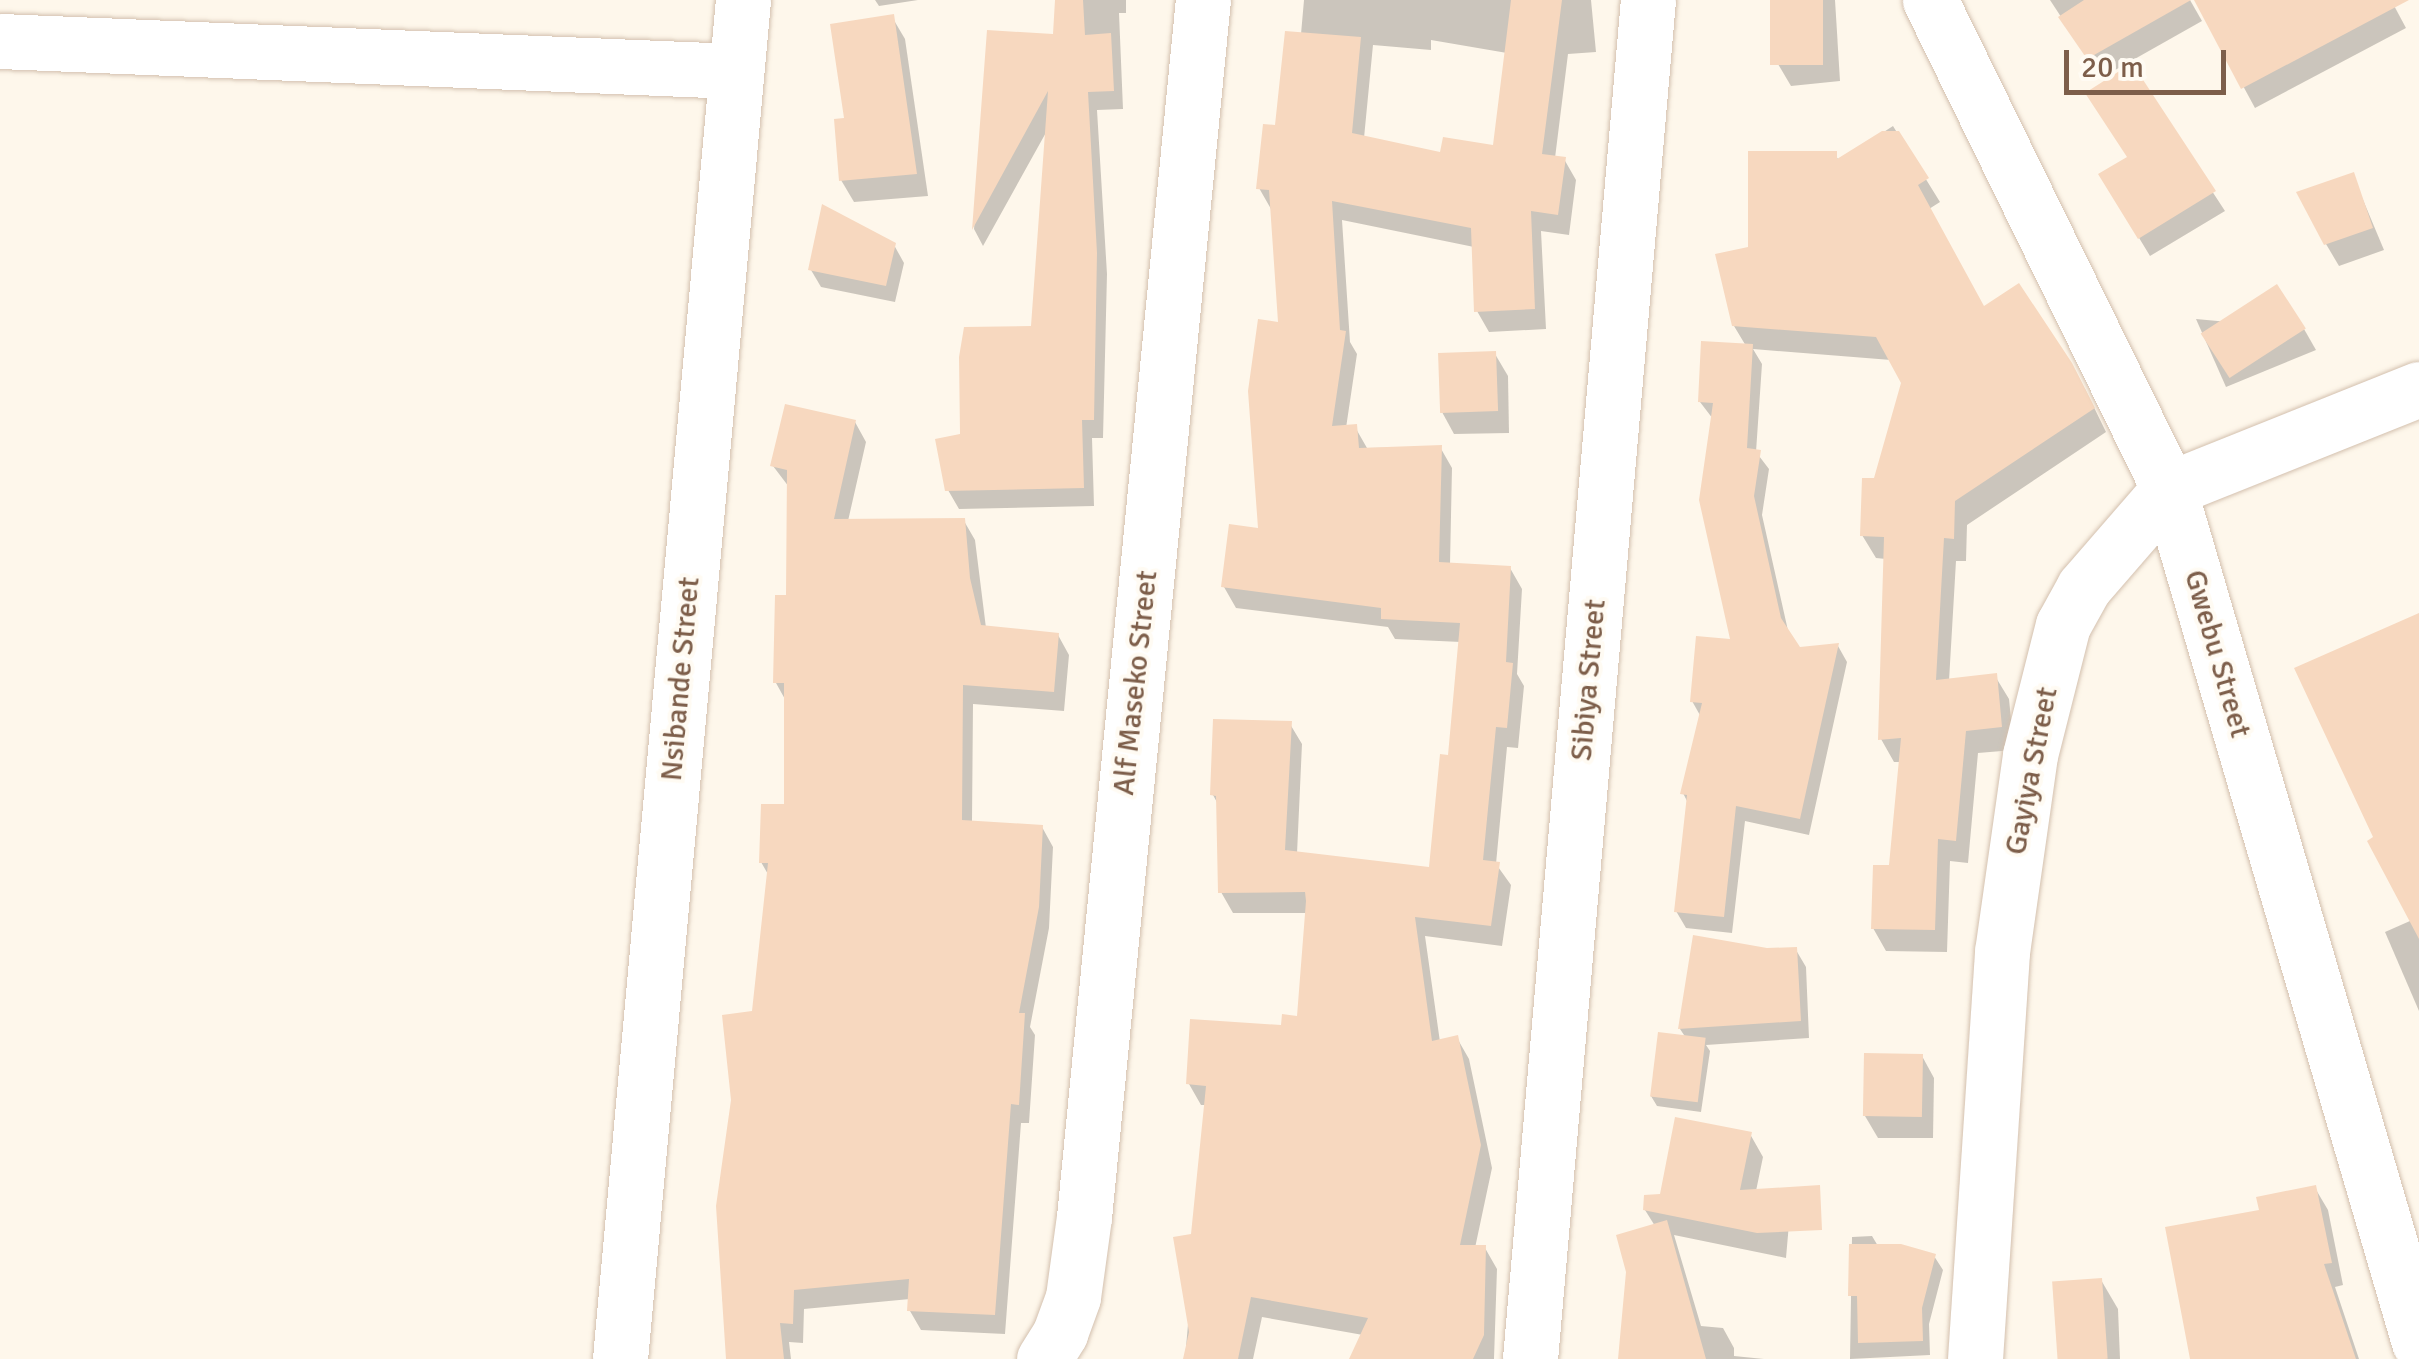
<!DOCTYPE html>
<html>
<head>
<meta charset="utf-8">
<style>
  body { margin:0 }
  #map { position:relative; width:2419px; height:1359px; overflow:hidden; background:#fef7eb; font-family:Signika,sans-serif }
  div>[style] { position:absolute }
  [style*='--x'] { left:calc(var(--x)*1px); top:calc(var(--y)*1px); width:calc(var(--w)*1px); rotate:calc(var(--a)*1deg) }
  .shadow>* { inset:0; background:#0003 }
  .building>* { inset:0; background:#f7d8bf; transform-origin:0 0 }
  .roads { filter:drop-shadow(0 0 2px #d3c0ae) drop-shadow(0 0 2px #d3c0ae) }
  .minor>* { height:55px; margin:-27.5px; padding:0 27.5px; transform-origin:27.5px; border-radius:27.5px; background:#fff }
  span { translate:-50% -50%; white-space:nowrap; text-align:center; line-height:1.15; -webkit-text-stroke:8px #fffbf3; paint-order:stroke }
  .street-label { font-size:30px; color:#7d5e4a }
  .scale { position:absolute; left:2064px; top:50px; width:162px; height:45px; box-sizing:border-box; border:5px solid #7d5e4a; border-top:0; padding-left:12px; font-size:30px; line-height:35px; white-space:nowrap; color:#7d5e4a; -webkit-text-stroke:8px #fffbf3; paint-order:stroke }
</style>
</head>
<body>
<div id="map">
  <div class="shadow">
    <div style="clip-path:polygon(875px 0,918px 0,879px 6px)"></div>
    <div style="clip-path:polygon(1064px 0,1126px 0,1126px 13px,1119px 13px,1123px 109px,1097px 110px,1107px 274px,1103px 438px,1092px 438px,1094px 506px,959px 509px,948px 490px,962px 436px,1033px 329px,1048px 129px,983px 246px,974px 229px,990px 32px,1055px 37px)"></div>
    <div style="clip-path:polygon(evenodd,1304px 0,1591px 0,1596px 52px,1568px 54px,1555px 158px,1564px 159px,1576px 180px,1569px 235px,1541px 231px,1546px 329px,1489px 332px,1477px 311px,1474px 247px,1342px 220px,1350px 342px,1357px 354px,1346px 428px,1355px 427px,1367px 448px,1440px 447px,1452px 468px,1450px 565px,1510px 568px,1522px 589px,1517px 674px,1524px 686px,1518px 748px,1507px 747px,1496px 864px,1511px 885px,1502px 946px,1425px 936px,1440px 1042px,1457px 1038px,1469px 1059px,1492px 1168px,1475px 1248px,1485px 1248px,1497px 1269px,1494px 1359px,1352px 1359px,1363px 1335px,1262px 1317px,1253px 1359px,1185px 1359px,1207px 1105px,1201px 1105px,1189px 1084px,1300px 1019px,1307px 913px,1233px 913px,1221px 892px,1219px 806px,1213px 795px,1290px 724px,1302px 744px,1297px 854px,1432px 870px,1450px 758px,1461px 642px,1395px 639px,1388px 627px,1236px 608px,1224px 587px,1261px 531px,1280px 324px,1271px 209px,1259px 188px,1301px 34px,1304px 0,1431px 40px,1507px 53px,1495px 148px,1443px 155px,1364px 138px,1373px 45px,1431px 50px,1431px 40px)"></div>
    <div style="clip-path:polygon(1773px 0,1835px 0,1840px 81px,1791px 86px,1778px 64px)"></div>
    <div style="clip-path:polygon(2050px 0,2190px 0,2202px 21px,2101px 78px)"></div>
    <div style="clip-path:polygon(2225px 0,2391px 0,2406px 28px,2255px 108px,2203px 12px)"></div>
    <div style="clip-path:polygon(892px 17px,905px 39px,928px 196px,854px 202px,841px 180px,847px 121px)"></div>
    <div style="clip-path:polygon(2131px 67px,2225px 211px,2150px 256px,2101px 175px,2129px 158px)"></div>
    <div style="clip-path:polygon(1893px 126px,1940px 202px,1929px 209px,1983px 309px,2085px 389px,2106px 432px,1967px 525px,1966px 561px,1956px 561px,1949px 681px,1995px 676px,2009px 699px,2014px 750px,1978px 753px,1968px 863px,1950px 861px,1947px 952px,1886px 951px,1873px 928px,1891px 868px,1901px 762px,1894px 762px,1881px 739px,1886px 559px,1876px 558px,1862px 535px,1903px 383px,1891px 360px,1753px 349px,1762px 364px,1756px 452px,1769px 469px,1762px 515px,1789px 635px,1799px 650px,1838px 646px,1847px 662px,1809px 835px,1745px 821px,1732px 933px,1686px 928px,1676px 911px,1688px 803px,1683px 793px,1701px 717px,1692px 701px,1733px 642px,1713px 419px,1700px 402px,1746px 346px,1734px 326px,1750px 249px,1835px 154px,1839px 161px)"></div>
    <div style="clip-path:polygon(2353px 176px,2384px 250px,2339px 266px,2326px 244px)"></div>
    <div style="clip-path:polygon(894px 245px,904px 263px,895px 302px,821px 287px,811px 270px)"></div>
    <div style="clip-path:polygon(2196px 319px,2304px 329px,2316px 350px,2226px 387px)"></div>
    <div style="clip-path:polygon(1495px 354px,1508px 376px,1509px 433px,1454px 434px,1442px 412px)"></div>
    <div style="clip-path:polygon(855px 422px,866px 442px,848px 521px,964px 521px,975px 540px,986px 628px,1058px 635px,1069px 655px,1064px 711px,973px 704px,972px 823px,1042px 827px,1053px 847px,1049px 928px,1030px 1027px,1035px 1035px,1029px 1123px,1021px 1123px,1005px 1334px,921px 1330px,910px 1311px,910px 1299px,804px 1309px,803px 1343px,789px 1342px,791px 1359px,729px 1359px,722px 1293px,726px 1293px,769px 876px,761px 862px,786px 807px,786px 701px,776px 683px,788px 598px,789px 487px,773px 466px)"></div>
    <div style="clip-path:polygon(2419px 917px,2419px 1011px,2385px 932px)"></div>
    <div style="clip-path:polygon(1695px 938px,1767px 951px,1796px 950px,1806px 967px,1809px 1038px,1706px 1045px,1710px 1051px,1701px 1112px,1657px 1106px,1651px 1096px,1686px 1038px,1680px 1029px)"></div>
    <div style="clip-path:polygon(1922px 1056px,1934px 1078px,1933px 1138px,1878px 1138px,1865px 1116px)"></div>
    <div style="clip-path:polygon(1750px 1134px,1763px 1157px,1756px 1191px,1790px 1212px,1786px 1258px,1674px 1235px,1701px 1326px,1723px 1328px,1734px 1348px,1734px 1356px,1764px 1359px,1621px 1359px,1655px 1226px,1645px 1210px)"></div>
    <div style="clip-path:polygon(2315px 1188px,2328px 1210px,2343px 1285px,2335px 1287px,2359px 1359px,2192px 1359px)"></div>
    <div style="clip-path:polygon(1872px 1236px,1878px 1246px,1934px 1256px,1943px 1270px,1929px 1324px,1930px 1355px,1850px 1359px,1852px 1237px)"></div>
    <div style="clip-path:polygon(2101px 1280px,2118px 1309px,2120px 1359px,2058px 1359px)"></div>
  </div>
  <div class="building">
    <div style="clip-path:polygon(1055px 0,1083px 0,1085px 35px,1111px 33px,1114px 91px,1088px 92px,1097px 253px,1094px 420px,1082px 420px,1084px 488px,945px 491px,935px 439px,960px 434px,959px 357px,964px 327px,1031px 326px,1048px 91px,972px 230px,987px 30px,1053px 34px)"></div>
    <div style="clip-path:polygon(1511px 0,1562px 0,1542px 154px,1566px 157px,1558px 215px,1531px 211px,1535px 309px,1474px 312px,1471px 228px,1332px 201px,1340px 330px,1346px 331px,1332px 426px,1357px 424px,1359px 448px,1442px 445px,1439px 562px,1511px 566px,1506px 662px,1513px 663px,1507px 728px,1496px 727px,1483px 860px,1500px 862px,1491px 926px,1415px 917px,1432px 1041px,1458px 1035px,1481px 1145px,1460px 1245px,1486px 1245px,1484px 1335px,1473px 1359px,1349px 1359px,1368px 1318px,1251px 1297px,1238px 1359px,1183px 1359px,1189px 1332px,1173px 1237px,1191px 1234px,1206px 1086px,1186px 1084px,1190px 1019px,1281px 1025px,1282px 1014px,1297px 1016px,1306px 901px,1305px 892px,1218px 893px,1216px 796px,1210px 795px,1213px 719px,1292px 721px,1285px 850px,1429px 867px,1440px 754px,1448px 755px,1460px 623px,1381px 619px,1381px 608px,1221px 587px,1229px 524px,1258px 528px,1248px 391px,1258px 319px,1278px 322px,1269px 190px,1256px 189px,1263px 124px,1275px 125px,1285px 31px,1361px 37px,1352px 133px,1440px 152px,1443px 137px,1493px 145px)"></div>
    <div style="left:1770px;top:0;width:53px;height:65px"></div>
    <div style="clip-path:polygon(2084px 0,2191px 0,2087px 59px,2058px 17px)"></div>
    <div style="clip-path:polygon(2194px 0,2409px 0,2241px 89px)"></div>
    <div style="clip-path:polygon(894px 14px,917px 174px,839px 181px,834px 119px,844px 118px,830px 24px)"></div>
    <div style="clip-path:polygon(2132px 63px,2216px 191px,2138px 239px,2098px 174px,2127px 157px,2085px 93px)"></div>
    <div style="clip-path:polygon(1882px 131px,1899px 131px,1929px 178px,1918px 185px,1984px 306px,2019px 283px,2072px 363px,2095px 408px,1955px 501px,1954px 539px,1944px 538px,1936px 680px,1997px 673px,2002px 727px,1966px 731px,1956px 841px,1938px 839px,1935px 930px,1871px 929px,1873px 865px,1889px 865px,1901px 738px,1878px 740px,1884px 537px,1860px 536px,1862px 478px,1874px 478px,1901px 383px,1876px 337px,1732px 326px,1715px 254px,1748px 247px,1748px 151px,1837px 151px,1837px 159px)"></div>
    <div style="clip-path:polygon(2354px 172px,2373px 228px,2324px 245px,2296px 192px)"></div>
    <div style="clip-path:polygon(822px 204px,896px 243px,886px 286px,808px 270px)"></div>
    <div style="left:2277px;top:284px;width:53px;height:91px;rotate:57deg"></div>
    <div style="clip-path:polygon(1701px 341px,1753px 344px,1747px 448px,1761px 450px,1754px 496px,1781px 618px,1800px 647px,1839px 643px,1800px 819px,1736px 806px,1724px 917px,1674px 912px,1687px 795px,1680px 794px,1702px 703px,1690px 702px,1696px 636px,1730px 639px,1699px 500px,1713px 403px,1698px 402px)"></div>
    <div style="left:1496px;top:351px;width:60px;height:58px;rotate:88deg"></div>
    <div style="clip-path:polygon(785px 404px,856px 420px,834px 519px,965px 518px,970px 578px,981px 625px,1059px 633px,1054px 692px,963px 685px,962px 820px,1043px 825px,1039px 907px,1019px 1013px,1025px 1013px,1019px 1105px,1011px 1104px,995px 1315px,907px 1311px,909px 1279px,794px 1290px,793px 1324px,780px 1323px,784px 1359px,726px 1359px,716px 1206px,731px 1100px,722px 1015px,752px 1011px,768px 863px,759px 863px,761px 804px,784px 804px,784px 683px,773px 683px,775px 595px,786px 595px,787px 470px,770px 466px)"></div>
    <div style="clip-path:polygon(2419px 613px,2419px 939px,2367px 841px,2373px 837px,2294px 668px)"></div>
    <div style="clip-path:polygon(1693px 935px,1767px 948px,1797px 947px,1801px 1021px,1678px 1029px)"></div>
    <div style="left:1658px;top:1032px;width:48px;height:65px;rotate:7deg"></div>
    <div style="left:1864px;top:1053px;width:59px;height:63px;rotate:1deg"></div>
    <div style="clip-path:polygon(1675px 1117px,1752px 1132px,1740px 1190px,1820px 1185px,1822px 1230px,1757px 1233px,1643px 1210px,1644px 1195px,1660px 1194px)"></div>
    <div style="clip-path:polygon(2316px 1185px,2332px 1263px,2324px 1264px,2356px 1359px,2190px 1359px,2165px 1227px,2259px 1210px,2256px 1197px)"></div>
    <div style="clip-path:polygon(1667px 1220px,1706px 1359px,1618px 1359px,1626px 1272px,1616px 1235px)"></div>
    <div style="clip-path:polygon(1849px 1244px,1901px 1244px,1936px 1254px,1922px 1308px,1923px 1341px,1858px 1343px,1857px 1296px,1848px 1296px)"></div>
    <div style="left:2102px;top:1278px;width:81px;height:50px;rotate:86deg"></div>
  </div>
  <div class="roads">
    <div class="minor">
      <div style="--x:1930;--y:0;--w:544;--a:63.95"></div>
      <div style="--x:2169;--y:489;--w:889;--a:73.67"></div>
      <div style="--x:0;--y:41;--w:736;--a:2.34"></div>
      <div style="--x:620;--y:1359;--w:1365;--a:-84.83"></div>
      <div style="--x:1044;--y:1359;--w:31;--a:-58"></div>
      <div style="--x:1060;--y:1333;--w:38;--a:-70"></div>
      <div style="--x:1073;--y:1297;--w:81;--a:-82.2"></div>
      <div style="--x:1084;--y:1217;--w:1223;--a:-84.42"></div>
      <div style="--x:1530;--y:1359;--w:1364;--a:-85.04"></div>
      <div style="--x:1975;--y:1359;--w:408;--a:-86.2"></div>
      <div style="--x:2002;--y:952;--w:199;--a:-81.9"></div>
      <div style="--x:2030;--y:755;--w:134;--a:-75.8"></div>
      <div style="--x:2063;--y:625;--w:43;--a:-61.1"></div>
      <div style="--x:2084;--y:587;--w:130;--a:-49.1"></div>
      <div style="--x:2169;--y:489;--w:269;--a:-21.8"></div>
    </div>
  </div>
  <div class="street-label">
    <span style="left:2217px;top:654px;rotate:74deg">Gwebu Street</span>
    <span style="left:681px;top:679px;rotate:-85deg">Nsibande Street</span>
    <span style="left:1589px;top:680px;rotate:-85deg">Sibiya Street</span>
    <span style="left:1136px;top:683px;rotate:-84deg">Alf Maseko Street</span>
    <span style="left:2032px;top:771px;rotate:-79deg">Gayiya Street</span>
  </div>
  <div class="scale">20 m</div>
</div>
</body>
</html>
